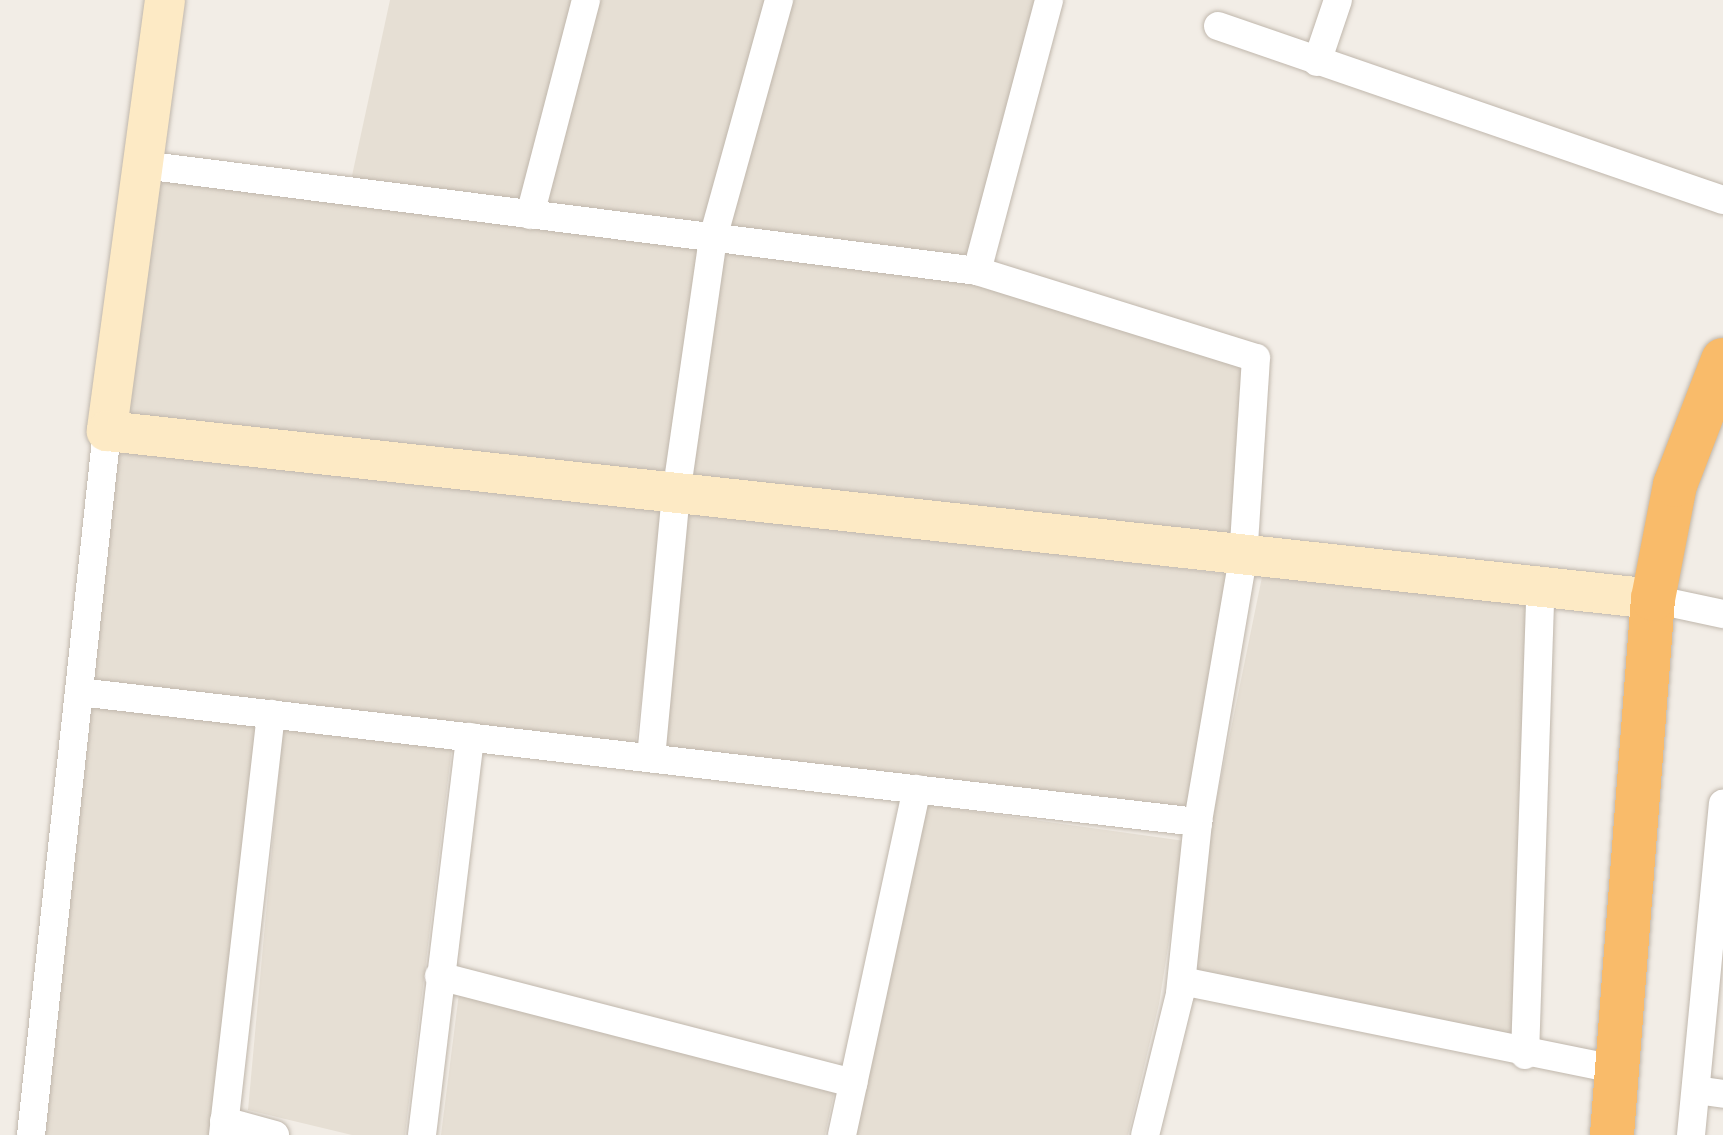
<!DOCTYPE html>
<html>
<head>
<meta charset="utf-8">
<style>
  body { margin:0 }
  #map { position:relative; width:1723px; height:1135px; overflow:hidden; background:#f2ede6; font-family:"PT Sans Narrow",sans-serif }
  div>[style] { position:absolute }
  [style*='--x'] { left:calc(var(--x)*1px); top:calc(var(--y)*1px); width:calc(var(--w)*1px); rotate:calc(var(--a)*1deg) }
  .residential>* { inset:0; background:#e6dfd4; transform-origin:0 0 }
  .roads { filter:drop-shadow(0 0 2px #c0b7ac) drop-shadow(0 0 2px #c0b7ac) }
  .street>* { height:28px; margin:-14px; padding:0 14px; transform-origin:14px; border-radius:14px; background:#fff }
  .secondary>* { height:40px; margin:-20px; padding:0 20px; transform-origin:20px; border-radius:20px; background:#fdeac5 }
  .highway>* { height:44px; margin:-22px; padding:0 22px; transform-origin:22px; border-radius:22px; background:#f9bb6a }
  span { translate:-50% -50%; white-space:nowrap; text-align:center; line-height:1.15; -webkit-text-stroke:6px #fff; paint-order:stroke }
</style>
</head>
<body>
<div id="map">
  <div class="residential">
    <div style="clip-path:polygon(390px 0,578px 0,525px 206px,350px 185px)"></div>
    <div style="clip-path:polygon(596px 0,768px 0,704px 226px,541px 208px)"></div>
    <div style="clip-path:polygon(791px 0,1039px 0,967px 256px,727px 231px)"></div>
    <div style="left:153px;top:175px;width:551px;height:246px;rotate:7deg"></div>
    <div style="clip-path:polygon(722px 249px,977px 283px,1246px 366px,1232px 548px,690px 487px)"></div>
    <div style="left:116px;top:438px;width:553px;height:246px;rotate:7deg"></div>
    <div style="left:688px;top:508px;width:547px;height:245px;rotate:7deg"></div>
    <div style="clip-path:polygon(1262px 577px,1531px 603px,1516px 1045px,1195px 973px,1211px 827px)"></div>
    <div style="left:88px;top:704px;width:172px;height:433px;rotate:6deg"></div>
    <div style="clip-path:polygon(283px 728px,452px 747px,405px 1135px,352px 1135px,248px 1110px)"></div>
    <div style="clip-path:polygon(927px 805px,1185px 841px,1159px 1004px,1128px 1135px,856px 1135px)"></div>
    <div style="clip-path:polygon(459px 993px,834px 1093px,825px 1135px,441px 1135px)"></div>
  </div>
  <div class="roads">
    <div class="street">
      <div style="--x:1218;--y:26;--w:534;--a:19.01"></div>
      <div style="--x:1317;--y:62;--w:65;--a:-71.3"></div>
      <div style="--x:143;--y:165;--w:841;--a:7.24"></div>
      <div style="--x:977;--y:271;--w:292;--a:17.3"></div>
      <div style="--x:1256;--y:358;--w:200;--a:93.7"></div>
      <div style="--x:1243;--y:558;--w:268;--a:99.7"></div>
      <div style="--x:1198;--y:822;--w:173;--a:96"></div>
      <div style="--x:1180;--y:994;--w:145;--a:103.9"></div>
      <div style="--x:530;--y:215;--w:222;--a:-75.4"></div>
      <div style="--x:977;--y:271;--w:280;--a:-75.1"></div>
      <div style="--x:1653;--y:599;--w:72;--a:12.1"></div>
      <div style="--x:79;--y:692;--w:1127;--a:6.63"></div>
      <div style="--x:651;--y:758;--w:264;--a:-84.6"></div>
      <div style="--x:676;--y:495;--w:260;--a:-81.8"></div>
      <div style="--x:713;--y:238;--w:247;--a:-74.5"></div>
      <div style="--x:439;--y:976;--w:428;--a:14.5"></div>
      <div style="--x:1182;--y:981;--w:446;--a:11.5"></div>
      <div style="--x:1525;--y:1055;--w:464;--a:-88.1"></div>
      <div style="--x:1696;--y:1090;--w:27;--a:8"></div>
      <div style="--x:224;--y:1121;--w:53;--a:15.4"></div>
      <div style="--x:31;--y:1135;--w:708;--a:-83.84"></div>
      <div style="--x:223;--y:1135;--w:424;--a:-83.5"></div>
      <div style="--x:422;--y:1135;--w:401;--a:-83.1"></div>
      <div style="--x:842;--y:1135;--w:354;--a:-77.8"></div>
      <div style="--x:1691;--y:1135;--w:333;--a:-84.5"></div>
    </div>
    <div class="secondary">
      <div style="--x:165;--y:0;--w:435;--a:97.7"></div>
      <div style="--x:107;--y:431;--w:1555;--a:6.2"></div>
    </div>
    <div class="highway">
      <div style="--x:1612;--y:1135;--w:538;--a:-85.63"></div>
      <div style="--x:1653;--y:599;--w:116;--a:-79.1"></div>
      <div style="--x:1675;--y:485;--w:134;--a:-69"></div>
    </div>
  </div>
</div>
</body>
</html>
